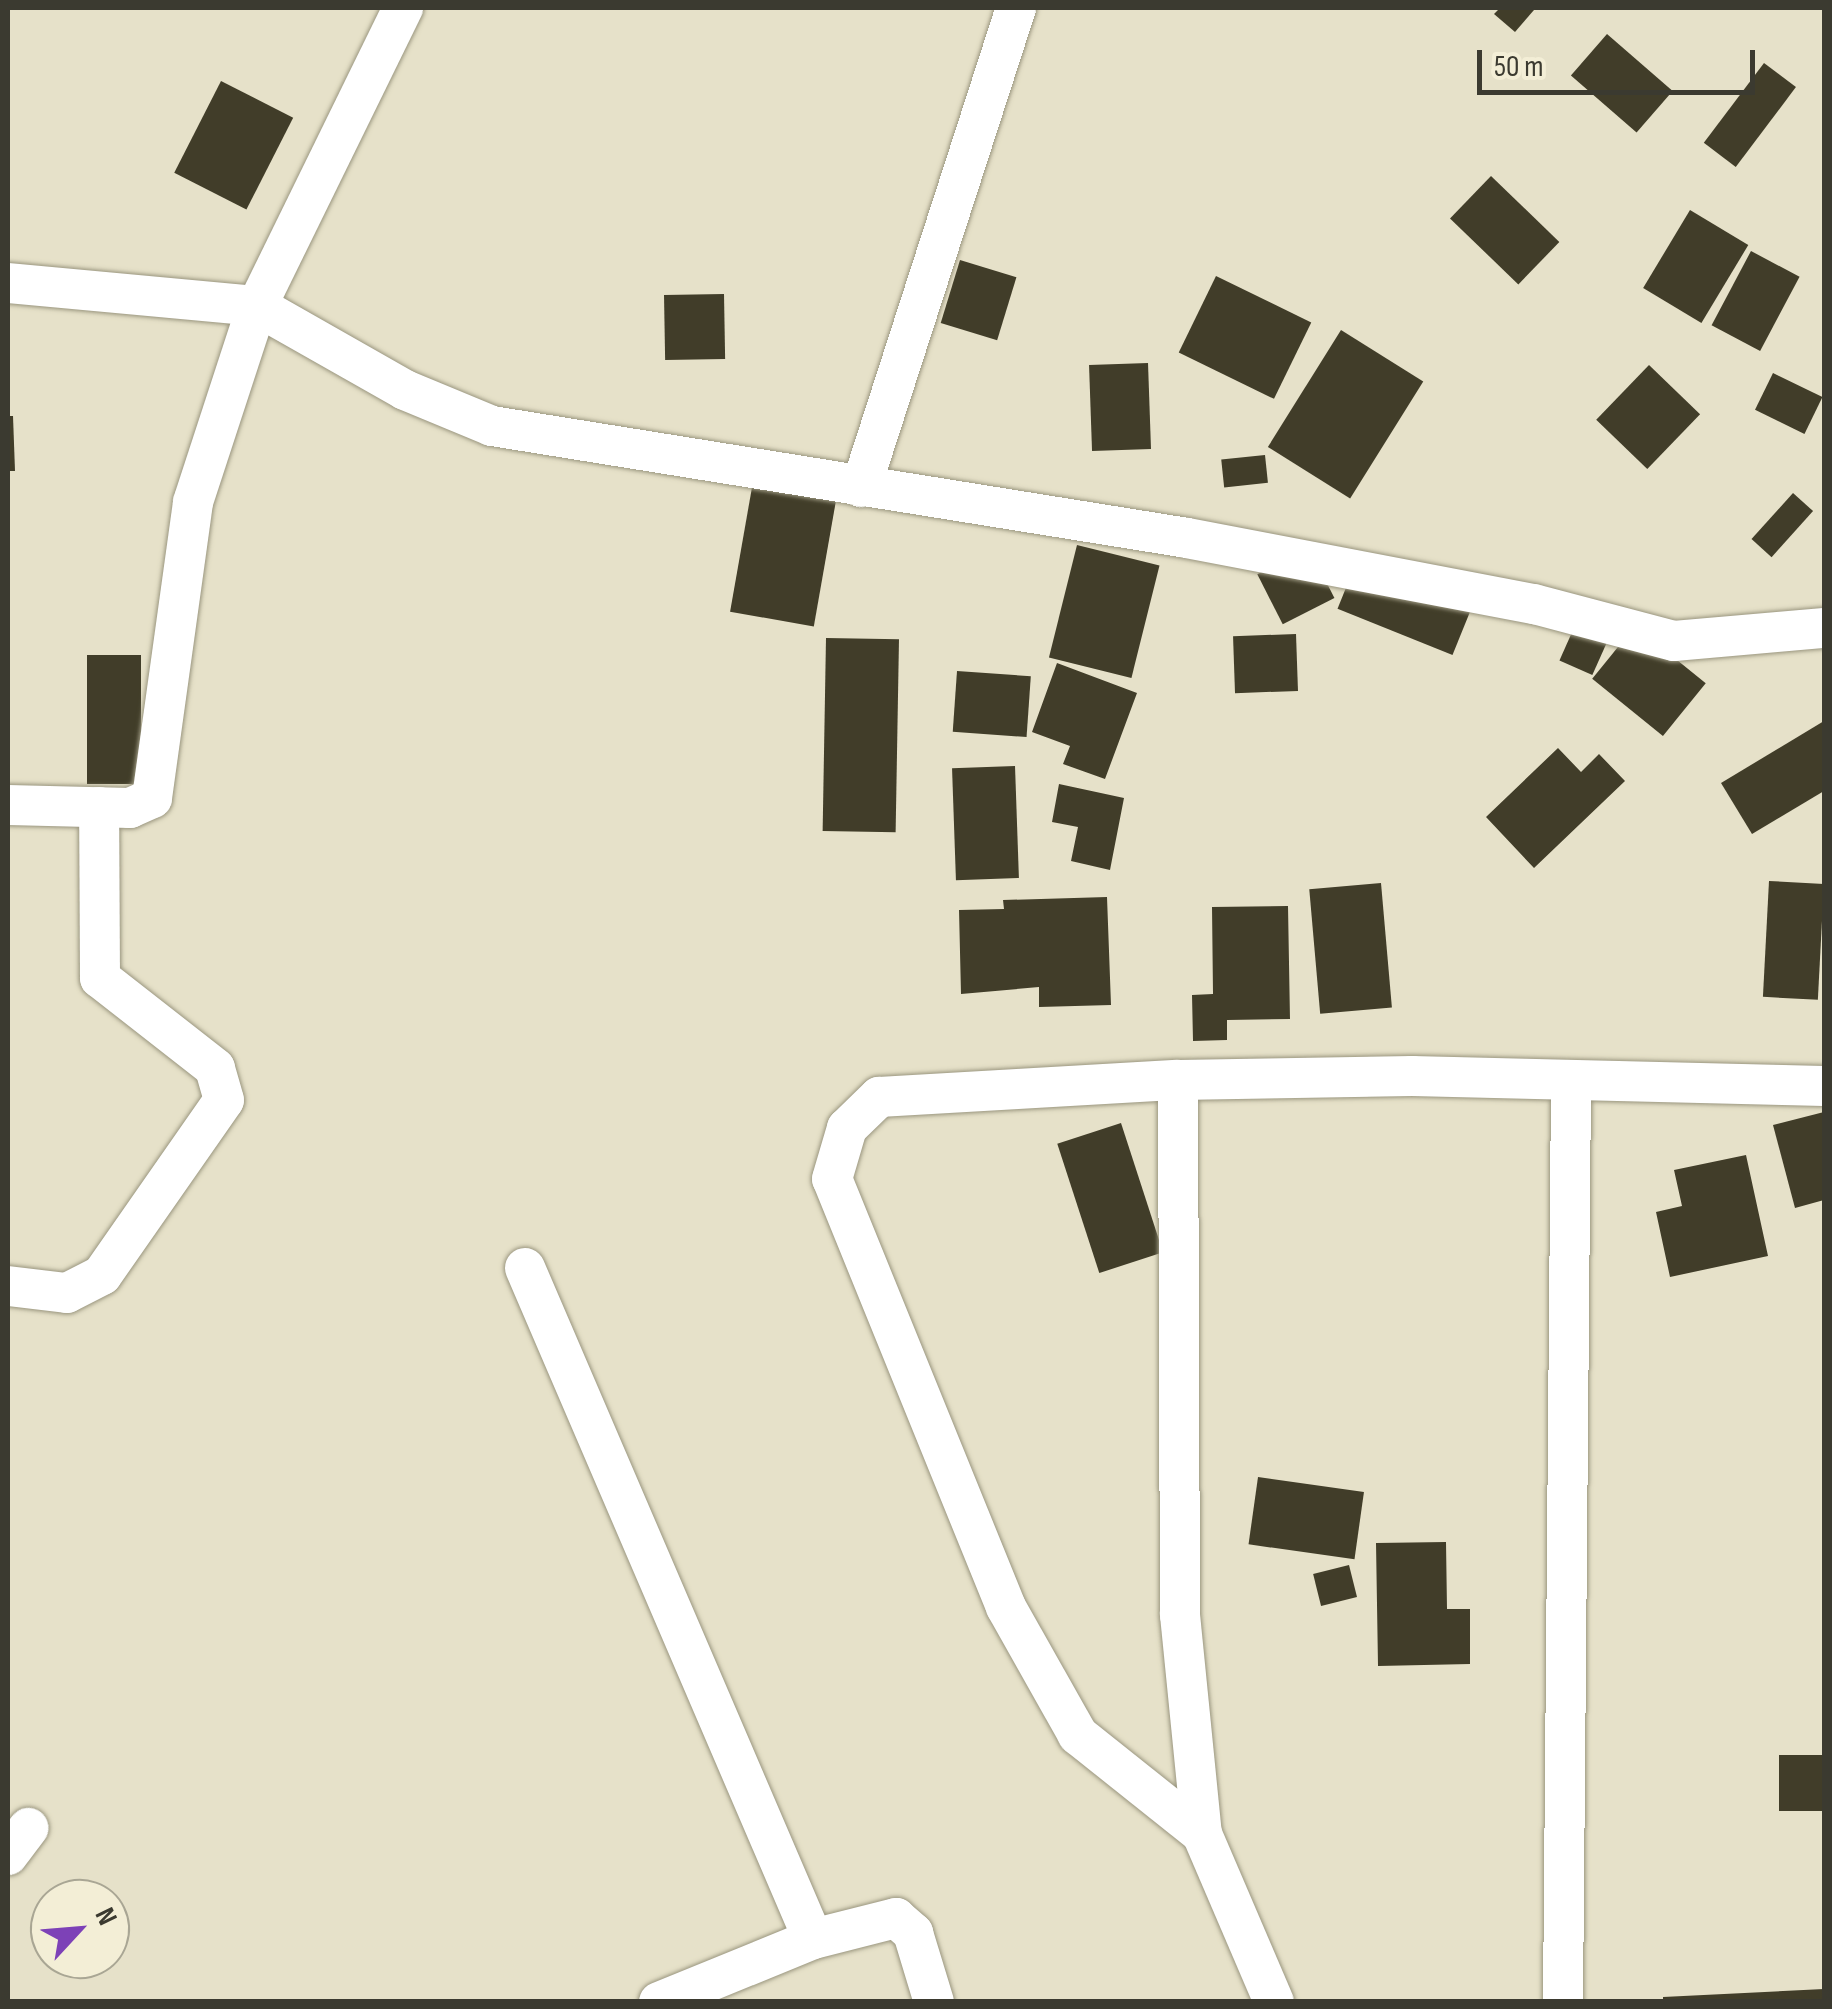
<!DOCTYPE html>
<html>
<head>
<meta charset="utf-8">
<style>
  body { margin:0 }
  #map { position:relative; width:1832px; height:2009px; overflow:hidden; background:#e6e1c9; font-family:"Sofia Sans Condensed",sans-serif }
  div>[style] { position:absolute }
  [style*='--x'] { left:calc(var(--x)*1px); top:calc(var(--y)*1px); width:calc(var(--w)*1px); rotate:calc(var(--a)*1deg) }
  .building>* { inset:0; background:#413d29; transform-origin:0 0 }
  .roads { filter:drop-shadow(0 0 2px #9a967f) drop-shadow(0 0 2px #9a967f) }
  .street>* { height:40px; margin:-20px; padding:0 20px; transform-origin:20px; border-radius:20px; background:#fff }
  span { translate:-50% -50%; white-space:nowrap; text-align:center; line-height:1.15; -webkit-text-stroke:10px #f3eed6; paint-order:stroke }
  .frame { position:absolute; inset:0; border:10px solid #3b3a30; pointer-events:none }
  .north { position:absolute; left:30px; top:1879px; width:100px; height:100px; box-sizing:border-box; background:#f3eed6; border:2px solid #a9a694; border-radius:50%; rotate:64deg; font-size:28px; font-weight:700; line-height:40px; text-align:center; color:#3b3a30 }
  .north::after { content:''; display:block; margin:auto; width:35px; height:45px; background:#7d41b7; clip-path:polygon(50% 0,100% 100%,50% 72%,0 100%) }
  .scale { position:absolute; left:1477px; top:50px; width:278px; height:45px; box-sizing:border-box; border:5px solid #3b3a30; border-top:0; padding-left:12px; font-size:30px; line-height:35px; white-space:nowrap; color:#3b3a30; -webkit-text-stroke:8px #f3eed6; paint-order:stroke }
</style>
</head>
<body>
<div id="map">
  <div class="building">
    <div style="clip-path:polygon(1500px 8px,1531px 8px,1534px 10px,1515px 32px,1494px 14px)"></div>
    <div style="left:1607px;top:34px;width:87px;height:55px;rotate:41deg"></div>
    <div style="left:1764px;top:63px;width:40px;height:100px;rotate:37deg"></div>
    <div style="left:221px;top:81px;width:81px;height:103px;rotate:27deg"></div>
    <div style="left:1491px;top:176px;width:95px;height:59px;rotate:44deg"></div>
    <div style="left:1690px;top:210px;width:68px;height:91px;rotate:31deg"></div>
    <div style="left:1751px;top:251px;width:55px;height:84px;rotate:28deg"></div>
    <div style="left:960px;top:260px;width:59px;height:66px;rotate:17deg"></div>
    <div style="left:1216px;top:276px;width:106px;height:85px;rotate:26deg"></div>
    <div style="left:724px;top:294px;width:65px;height:60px;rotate:89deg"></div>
    <div style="left:1341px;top:330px;width:97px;height:138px;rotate:32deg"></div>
    <div style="left:1148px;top:363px;width:86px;height:59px;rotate:88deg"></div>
    <div style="left:1649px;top:365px;width:71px;height:76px;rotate:44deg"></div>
    <div style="left:1773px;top:373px;width:55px;height:41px;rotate:26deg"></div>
    <div style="clip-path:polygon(8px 416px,13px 416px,15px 471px,8px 471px)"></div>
    <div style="left:1265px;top:455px;width:28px;height:44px;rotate:84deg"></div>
    <div style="left:757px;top:459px;width:85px;height:155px;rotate:10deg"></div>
    <div style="left:1793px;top:493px;width:27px;height:62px;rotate:42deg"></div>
    <div style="left:1077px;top:545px;width:85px;height:116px;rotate:14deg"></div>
    <div style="left:1309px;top:548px;width:56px;height:58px;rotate:63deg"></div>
    <div style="left:1360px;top:553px;width:124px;height:60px;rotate:22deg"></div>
    <div style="left:1581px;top:612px;width:36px;height:53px;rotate:24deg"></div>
    <div style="left:1635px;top:626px;width:91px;height:68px;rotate:39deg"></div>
    <div style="left:1296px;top:634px;width:57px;height:63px;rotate:88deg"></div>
    <div style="left:826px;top:638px;width:73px;height:193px;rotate:1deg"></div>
    <div style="left:87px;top:655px;width:54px;height:129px"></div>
    <div style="clip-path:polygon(1057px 663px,1137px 693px,1105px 779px,1063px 764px,1070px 746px,1032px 732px)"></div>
    <div style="left:957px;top:671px;width:74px;height:61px;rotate:4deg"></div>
    <div style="clip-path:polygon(1824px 721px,1824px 791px,1752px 834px,1721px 783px)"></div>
    <div style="clip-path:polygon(1558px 748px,1581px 772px,1599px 754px,1625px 781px,1534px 868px,1486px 817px)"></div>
    <div style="left:1015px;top:766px;width:112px;height:63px;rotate:88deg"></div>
    <div style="clip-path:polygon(1059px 784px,1124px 798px,1110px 870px,1071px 861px,1078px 827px,1052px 822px)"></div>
    <div style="left:1769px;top:881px;width:55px;height:116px;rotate:3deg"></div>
    <div style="left:1381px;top:883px;width:125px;height:72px;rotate:85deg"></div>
    <div style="clip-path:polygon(1107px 897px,1111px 1005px,1039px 1007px,1039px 987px,961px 994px,959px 910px,1004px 909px,1003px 900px)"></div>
    <div style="clip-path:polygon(1288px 906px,1290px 1019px,1227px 1020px,1227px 1040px,1193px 1041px,1192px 995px,1213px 994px,1212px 907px)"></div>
    <div style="clip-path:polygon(1824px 1112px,1824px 1200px,1795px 1208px,1773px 1125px)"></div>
    <div style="left:1121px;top:1123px;width:136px;height:67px;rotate:72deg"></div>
    <div style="clip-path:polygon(1746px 1155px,1768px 1256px,1670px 1277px,1656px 1212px,1682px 1206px,1674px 1170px)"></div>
    <div style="left:1258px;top:1477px;width:107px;height:68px;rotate:8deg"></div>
    <div style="clip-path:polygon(1446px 1542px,1447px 1609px,1470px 1609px,1470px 1664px,1378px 1666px,1376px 1543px)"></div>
    <div style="left:1349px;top:1565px;width:33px;height:37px;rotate:76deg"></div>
    <div style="left:1824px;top:1755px;width:56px;height:45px;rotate:90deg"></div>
    <div style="clip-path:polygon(1824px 1989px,1824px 2002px,1663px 2002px,1663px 1997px)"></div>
  </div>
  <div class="roads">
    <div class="street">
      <div style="--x:8;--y:283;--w:250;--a:5.3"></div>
      <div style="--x:257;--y:306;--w:170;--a:29.6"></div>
      <div style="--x:405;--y:390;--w:94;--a:22.5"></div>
      <div style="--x:492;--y:426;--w:704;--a:9.15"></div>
      <div style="--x:1187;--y:538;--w:353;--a:10.8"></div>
      <div style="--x:1534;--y:604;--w:145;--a:14.8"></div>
      <div style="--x:1674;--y:641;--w:151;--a:-5"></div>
      <div style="--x:861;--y:487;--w:503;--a:-72.07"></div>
      <div style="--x:8;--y:805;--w:122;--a:1.4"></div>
      <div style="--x:130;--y:808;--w:24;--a:-24"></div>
      <div style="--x:152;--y:798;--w:299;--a:-82.1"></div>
      <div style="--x:193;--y:502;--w:206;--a:-71.9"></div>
      <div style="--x:257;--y:306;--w:332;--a:-63.9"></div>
      <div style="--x:1178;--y:1080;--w:535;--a:89.79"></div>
      <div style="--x:1180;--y:1615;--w:220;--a:84.3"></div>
      <div style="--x:1202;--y:1834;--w:183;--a:66.8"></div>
      <div style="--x:525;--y:1268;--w:730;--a:66.77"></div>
      <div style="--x:8;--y:1286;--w:59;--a:6.8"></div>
      <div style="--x:67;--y:1293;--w:39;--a:-27"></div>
      <div style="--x:102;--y:1275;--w:213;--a:-55.1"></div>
      <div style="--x:224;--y:1100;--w:33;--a:-106"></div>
      <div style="--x:215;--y:1068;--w:146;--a:-142"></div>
      <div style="--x:100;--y:978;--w:171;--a:-90.3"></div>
      <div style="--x:1202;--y:1834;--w:159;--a:-141.4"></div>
      <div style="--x:1078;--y:1735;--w:147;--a:-119.4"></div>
      <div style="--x:1006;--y:1607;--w:462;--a:-112.1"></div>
      <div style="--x:832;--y:1179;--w:53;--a:-73.6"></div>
      <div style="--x:847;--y:1128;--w:45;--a:-44.1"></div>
      <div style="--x:879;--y:1097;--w:299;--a:-3.3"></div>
      <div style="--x:1178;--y:1080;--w:234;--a:-1"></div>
      <div style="--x:1412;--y:1076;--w:412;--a:1.4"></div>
      <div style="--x:8;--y:1855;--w:34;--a:-53"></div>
      <div style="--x:659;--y:2002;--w:166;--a:-22.2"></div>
      <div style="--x:813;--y:1939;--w:86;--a:-14.2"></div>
      <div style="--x:896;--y:1918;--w:23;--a:41"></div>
      <div style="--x:913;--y:1933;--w:72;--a:73.1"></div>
      <div style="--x:1563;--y:2002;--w:920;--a:-89.5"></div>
    </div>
  </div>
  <div class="frame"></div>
  <div class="north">N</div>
  <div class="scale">50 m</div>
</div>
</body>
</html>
